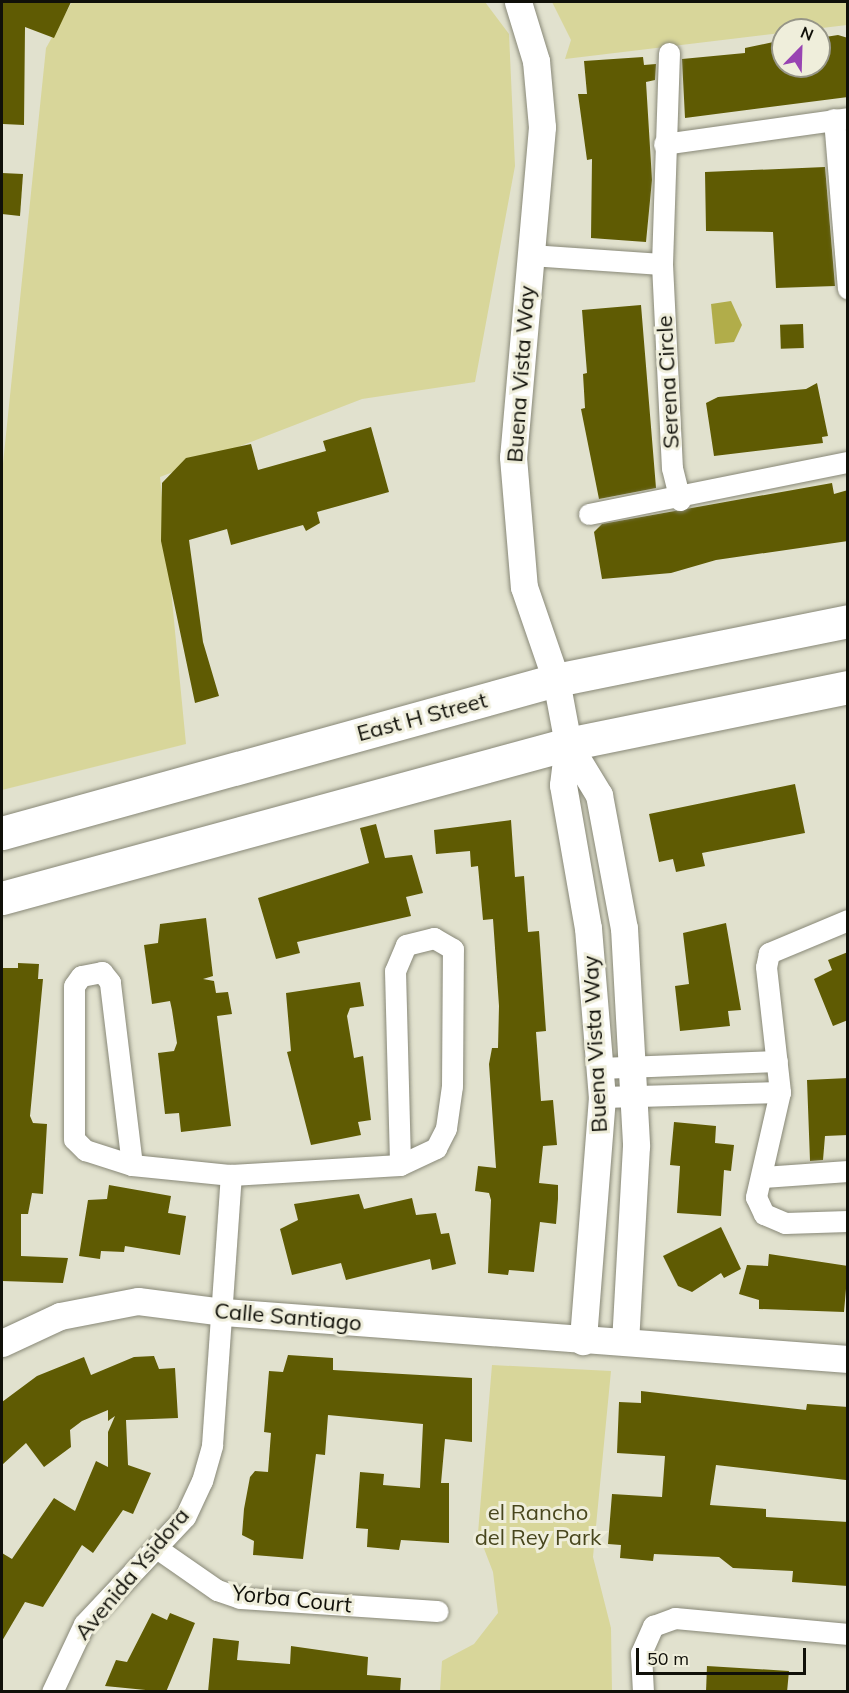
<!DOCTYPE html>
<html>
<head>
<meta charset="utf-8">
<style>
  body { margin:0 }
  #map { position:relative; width:849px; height:1693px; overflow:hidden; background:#e1e1ce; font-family:Mulish,sans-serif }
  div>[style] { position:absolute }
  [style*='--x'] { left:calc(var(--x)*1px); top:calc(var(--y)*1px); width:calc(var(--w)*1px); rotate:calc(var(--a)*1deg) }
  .green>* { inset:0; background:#d8d69a }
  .water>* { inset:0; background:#b1ad4a }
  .building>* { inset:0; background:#5f5b03; transform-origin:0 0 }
  .roads { filter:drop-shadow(0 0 2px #887) drop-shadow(0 0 2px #887) }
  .minor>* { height:21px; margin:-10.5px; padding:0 10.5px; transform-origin:10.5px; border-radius:10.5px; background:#fff }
  .tertiary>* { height:27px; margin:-13.5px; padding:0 13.5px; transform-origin:13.5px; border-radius:13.5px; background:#fff }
  .primary>* { height:33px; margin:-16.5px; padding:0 16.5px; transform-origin:16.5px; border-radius:16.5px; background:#fff }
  span { translate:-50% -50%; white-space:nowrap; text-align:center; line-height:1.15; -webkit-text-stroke:6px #efeedb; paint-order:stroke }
  .street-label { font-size:22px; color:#101009 }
  .park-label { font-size:22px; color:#48461d }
  .frame { position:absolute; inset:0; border:3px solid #101009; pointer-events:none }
  .north { position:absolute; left:771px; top:18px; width:60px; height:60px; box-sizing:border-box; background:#efeedb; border:2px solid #969587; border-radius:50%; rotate:23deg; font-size:16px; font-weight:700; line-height:24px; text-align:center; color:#101009 }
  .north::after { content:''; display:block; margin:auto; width:21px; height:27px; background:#9844b2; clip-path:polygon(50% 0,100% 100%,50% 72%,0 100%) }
  .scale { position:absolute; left:636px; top:1648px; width:170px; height:27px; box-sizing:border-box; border:3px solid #101009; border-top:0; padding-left:8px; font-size:18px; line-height:21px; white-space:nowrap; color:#101009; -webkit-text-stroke:4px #efeedb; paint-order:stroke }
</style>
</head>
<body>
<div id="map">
  <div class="green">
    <div style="clip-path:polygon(72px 2px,485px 2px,509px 34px,515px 166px,475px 382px,362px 399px,160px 477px,186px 744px,2px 790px,2px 473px,46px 48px)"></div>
    <div style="clip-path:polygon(552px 2px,847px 2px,847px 25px,565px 59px,571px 40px)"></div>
    <div style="clip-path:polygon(492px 1365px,611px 1371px,593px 1557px,611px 1628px,612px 1691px,440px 1691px,442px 1661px,474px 1644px,498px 1613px,493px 1572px,478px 1533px)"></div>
  </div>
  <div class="water">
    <div style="clip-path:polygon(731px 301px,742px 325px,734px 342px,715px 344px,711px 304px)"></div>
  </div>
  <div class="building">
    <div style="clip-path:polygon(2px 2px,71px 2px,54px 38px,25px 27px,24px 125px,3px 124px)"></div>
    <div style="clip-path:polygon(838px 35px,848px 38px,848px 97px,685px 118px,682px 59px,745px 53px,745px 48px,778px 41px,783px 66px,819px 66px,819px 38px)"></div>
    <div style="clip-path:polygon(643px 57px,644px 65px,656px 64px,655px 80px,646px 82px,652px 180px,646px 242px,591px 238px,592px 159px,587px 160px,578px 94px,587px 94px,584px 61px)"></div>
    <div style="clip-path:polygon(825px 167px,835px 286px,776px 288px,773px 232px,706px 231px,705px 172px)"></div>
    <div style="clip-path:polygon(2px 173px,23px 174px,20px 216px,2px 214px)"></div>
    <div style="clip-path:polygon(641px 305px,656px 488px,599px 499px,581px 409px,585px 408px,583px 374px,587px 373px,582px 310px)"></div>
    <div style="left:803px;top:324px;width:24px;height:23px;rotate:88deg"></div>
    <div style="clip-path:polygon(817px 383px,828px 436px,822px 437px,823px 443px,714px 456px,706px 403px,718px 397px,806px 389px)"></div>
    <div style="clip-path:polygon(371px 427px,389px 492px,317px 512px,320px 523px,306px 531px,303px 525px,231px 545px,227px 529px,189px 540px,203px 642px,219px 696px,195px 703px,161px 541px,162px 483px,186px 458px,251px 444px,258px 470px,326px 451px,323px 441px)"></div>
    <div style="clip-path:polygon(832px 483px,834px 494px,848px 490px,848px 541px,716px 560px,671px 573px,602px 579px,594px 532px,602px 524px)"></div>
    <div style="clip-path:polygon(795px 784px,805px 833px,702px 853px,705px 866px,676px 872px,673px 859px,659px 862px,649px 814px)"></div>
    <div style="clip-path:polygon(511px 820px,515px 877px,524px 876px,528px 932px,539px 931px,546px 1031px,536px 1032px,541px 1101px,553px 1100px,557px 1145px,543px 1146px,539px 1183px,558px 1185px,558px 1199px,556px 1224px,540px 1222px,534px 1272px,509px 1270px,508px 1275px,488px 1273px,491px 1200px,489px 1193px,475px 1191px,478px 1166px,496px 1168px,489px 1064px,492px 1048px,498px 1048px,499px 1006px,493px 919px,483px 920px,478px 866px,471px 867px,470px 851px,436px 854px,434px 830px)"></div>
    <div style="clip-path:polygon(376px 824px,385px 858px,412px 855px,423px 893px,406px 897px,411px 916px,297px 942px,300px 953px,276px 959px,258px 898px,369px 863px,360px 828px)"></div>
    <div style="clip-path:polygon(206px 918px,213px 976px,203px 979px,214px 981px,216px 993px,228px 992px,232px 1014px,217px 1016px,231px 1126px,181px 1132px,179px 1113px,165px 1114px,158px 1053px,174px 1051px,177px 1043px,172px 1010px,170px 1001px,152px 1004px,144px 945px,158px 943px,160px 924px)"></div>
    <div style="clip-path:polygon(726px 923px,741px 1010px,728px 1011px,730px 1026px,680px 1031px,675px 986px,689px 984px,683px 933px)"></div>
    <div style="clip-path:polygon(848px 952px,848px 1020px,833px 1026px,814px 979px,832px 970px,828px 960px)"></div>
    <div style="clip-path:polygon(18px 963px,39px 964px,38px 979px,43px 979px,30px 1116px,33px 1123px,47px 1124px,43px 1194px,32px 1193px,28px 1214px,21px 1214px,21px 1256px,68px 1258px,63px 1283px,2px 1281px,2px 968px,18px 968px)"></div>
    <div style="clip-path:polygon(360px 982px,364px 1006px,350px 1008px,347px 1016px,354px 1058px,363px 1056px,371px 1120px,358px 1122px,361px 1135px,311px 1145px,287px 1052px,291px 1051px,286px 993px)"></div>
    <div style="clip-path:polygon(848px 1078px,848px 1135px,825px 1136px,823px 1160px,810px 1161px,807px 1080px)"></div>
    <div style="clip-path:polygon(674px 1122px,716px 1126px,715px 1143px,734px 1145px,731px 1171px,724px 1170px,721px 1216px,677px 1213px,680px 1166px,670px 1165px)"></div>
    <div style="clip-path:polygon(109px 1185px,171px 1196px,168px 1213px,186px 1216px,180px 1255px,125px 1246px,124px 1252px,101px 1251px,100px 1259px,79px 1256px,88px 1200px,107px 1199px)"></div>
    <div style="clip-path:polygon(359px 1194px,364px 1209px,412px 1198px,416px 1215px,436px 1213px,441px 1234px,449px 1233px,456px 1264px,432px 1270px,430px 1259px,346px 1280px,341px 1263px,292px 1275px,280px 1229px,298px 1220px,294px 1204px)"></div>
    <div style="clip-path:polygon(721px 1227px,741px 1269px,724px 1278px,721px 1273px,692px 1292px,678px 1286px,663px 1256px)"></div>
    <div style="clip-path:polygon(769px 1254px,848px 1266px,844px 1312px,759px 1309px,759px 1300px,739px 1294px,747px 1265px,768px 1266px)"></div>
    <div style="clip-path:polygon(288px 1355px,333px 1358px,333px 1370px,472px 1378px,472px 1442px,445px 1439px,441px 1483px,449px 1483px,449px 1543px,401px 1540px,399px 1550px,367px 1547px,368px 1529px,356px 1528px,360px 1472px,384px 1474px,383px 1485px,420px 1488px,423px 1424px,328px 1415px,325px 1455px,316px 1454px,303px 1559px,253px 1555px,254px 1541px,242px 1535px,244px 1509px,250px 1477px,255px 1471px,268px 1472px,271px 1433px,264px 1432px,269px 1371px,283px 1372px)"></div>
    <div style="clip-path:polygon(154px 1356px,159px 1369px,175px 1368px,178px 1418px,126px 1420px,128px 1465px,151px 1473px,133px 1514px,123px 1510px,93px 1553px,82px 1545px,43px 1607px,25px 1602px,2px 1641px,2px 1553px,12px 1559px,54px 1498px,75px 1511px,96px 1461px,108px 1467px,108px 1432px,115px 1416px,108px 1421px,108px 1410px,82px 1421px,70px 1430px,71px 1447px,44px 1467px,26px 1443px,2px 1465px,2px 1402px,37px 1376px,84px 1357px,91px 1375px,134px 1357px)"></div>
    <div style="clip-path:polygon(641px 1391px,806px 1410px,807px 1404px,848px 1407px,846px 1480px,716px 1465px,710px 1505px,766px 1509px,766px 1517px,848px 1522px,848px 1586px,792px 1582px,793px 1571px,733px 1568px,719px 1557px,654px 1554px,653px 1561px,620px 1558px,621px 1545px,608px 1544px,612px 1494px,662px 1497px,665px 1456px,617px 1453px,619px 1402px,641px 1403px)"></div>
    <div style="clip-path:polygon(152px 1613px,167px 1620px,170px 1613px,195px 1623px,166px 1692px,105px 1686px,116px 1660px,127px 1662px)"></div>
    <div style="clip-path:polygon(213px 1638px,239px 1641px,237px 1660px,290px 1664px,291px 1646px,368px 1657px,367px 1675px,401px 1678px,400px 1692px,208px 1692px)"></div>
    <div style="clip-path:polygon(707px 1666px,789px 1671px,787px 1692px,706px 1692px)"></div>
  </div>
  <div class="roads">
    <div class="minor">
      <div style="--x:669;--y:53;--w:211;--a:91.9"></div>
      <div style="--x:662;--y:264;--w:204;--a:87.2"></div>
      <div style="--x:672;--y:468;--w:33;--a:76"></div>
      <div style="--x:834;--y:119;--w:170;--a:85.3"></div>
      <div style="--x:664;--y:144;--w:186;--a:-8"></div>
      <div style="--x:530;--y:255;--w:132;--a:3.9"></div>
      <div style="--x:589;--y:514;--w:264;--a:-11.4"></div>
      <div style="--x:848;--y:920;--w:86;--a:157.3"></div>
      <div style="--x:769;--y:953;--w:14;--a:102"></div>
      <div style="--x:766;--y:967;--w:126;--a:83.6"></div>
      <div style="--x:780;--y:1092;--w:108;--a:102.9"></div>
      <div style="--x:756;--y:1197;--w:19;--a:65"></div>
      <div style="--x:764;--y:1214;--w:23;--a:23"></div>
      <div style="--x:785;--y:1223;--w:63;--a:-1.8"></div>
      <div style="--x:600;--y:1068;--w:177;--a:-2.3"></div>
      <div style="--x:602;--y:1097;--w:178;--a:-1.6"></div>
      <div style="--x:132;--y:1165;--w:184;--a:-96.9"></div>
      <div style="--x:110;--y:982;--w:13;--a:-129"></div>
      <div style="--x:102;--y:972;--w:21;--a:169"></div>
      <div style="--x:81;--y:976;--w:12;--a:125"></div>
      <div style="--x:74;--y:986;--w:153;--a:90"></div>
      <div style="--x:74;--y:1139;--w:16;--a:45"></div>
      <div style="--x:85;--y:1150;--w:49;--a:17.7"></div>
      <div style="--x:132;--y:1165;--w:100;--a:5.8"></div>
      <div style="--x:231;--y:1175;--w:169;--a:-3.4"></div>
      <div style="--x:400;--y:1165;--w:40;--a:-25"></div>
      <div style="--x:436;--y:1148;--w:22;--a:-63"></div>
      <div style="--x:446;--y:1128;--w:42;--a:-81.9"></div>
      <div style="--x:452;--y:1086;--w:137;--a:-89.6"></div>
      <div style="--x:453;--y:949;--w:22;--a:-150"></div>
      <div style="--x:434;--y:938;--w:29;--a:166"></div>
      <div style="--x:406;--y:945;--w:28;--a:113"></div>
      <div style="--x:395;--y:971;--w:194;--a:88.5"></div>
      <div style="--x:763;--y:1177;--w:85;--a:-4"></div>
      <div style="--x:158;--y:1549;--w:72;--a:34.8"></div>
      <div style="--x:217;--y:1590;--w:24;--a:19"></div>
      <div style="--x:240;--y:1598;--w:198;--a:3.8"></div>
      <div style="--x:52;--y:1692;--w:75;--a:-64.8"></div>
      <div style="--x:84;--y:1624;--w:147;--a:-46.7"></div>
      <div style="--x:185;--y:1517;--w:40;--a:-65"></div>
      <div style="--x:202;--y:1481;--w:37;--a:-74"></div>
      <div style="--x:212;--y:1445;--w:271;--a:-86"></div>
      <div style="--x:643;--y:1692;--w:39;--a:-93"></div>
      <div style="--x:641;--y:1653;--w:30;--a:-66"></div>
      <div style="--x:653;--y:1626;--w:23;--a:-20"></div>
      <div style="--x:675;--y:1618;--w:174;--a:5.3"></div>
    </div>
    <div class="tertiary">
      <div style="--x:518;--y:2;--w:62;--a:73"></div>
      <div style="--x:536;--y:61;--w:66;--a:84.8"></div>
      <div style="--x:542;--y:127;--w:331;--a:95"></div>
      <div style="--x:513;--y:457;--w:130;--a:85.2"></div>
      <div style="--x:524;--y:587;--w:98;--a:71"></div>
      <div style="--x:556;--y:680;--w:65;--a:79.4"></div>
      <div style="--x:568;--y:744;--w:41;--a:97"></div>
      <div style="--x:563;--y:785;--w:145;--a:80.1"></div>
      <div style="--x:588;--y:928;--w:170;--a:85.3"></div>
      <div style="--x:602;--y:1097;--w:245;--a:94.5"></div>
      <div style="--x:568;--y:744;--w:60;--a:58.7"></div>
      <div style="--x:599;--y:795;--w:135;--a:79.4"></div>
      <div style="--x:624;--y:928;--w:218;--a:86.8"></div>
      <div style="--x:636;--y:1146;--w:196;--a:93.2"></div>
      <div style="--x:2;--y:1343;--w:64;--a:-25"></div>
      <div style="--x:60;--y:1316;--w:79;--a:-10.9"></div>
      <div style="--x:138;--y:1301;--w:87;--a:7.3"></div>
      <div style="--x:224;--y:1312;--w:626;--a:4.31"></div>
    </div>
    <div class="primary">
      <div style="--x:2;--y:833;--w:575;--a:-15.44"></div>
      <div style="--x:556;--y:680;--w:298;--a:-11.4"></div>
      <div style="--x:2;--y:898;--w:587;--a:-15.22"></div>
      <div style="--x:568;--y:744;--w:286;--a:-11.5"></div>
    </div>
  </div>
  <div class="street-label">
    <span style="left:521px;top:374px;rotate:-86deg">Buena Vista Way</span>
    <span style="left:668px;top:382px;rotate:-93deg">Serena Circle</span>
    <span style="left:422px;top:717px;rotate:-15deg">East H Street</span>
    <span style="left:595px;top:1044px;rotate:-93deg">Buena Vista Way</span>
    <span style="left:288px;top:1317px;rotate:5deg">Calle Santiago</span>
    <span style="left:132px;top:1574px;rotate:-50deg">Avenida Ysidora</span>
    <span style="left:292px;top:1599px;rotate:6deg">Yorba Court</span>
  </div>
  <div class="park-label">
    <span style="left:538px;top:1525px">el Rancho<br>del Rey Park</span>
  </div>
  <div class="frame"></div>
  <div class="north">N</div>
  <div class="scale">50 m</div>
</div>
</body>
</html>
